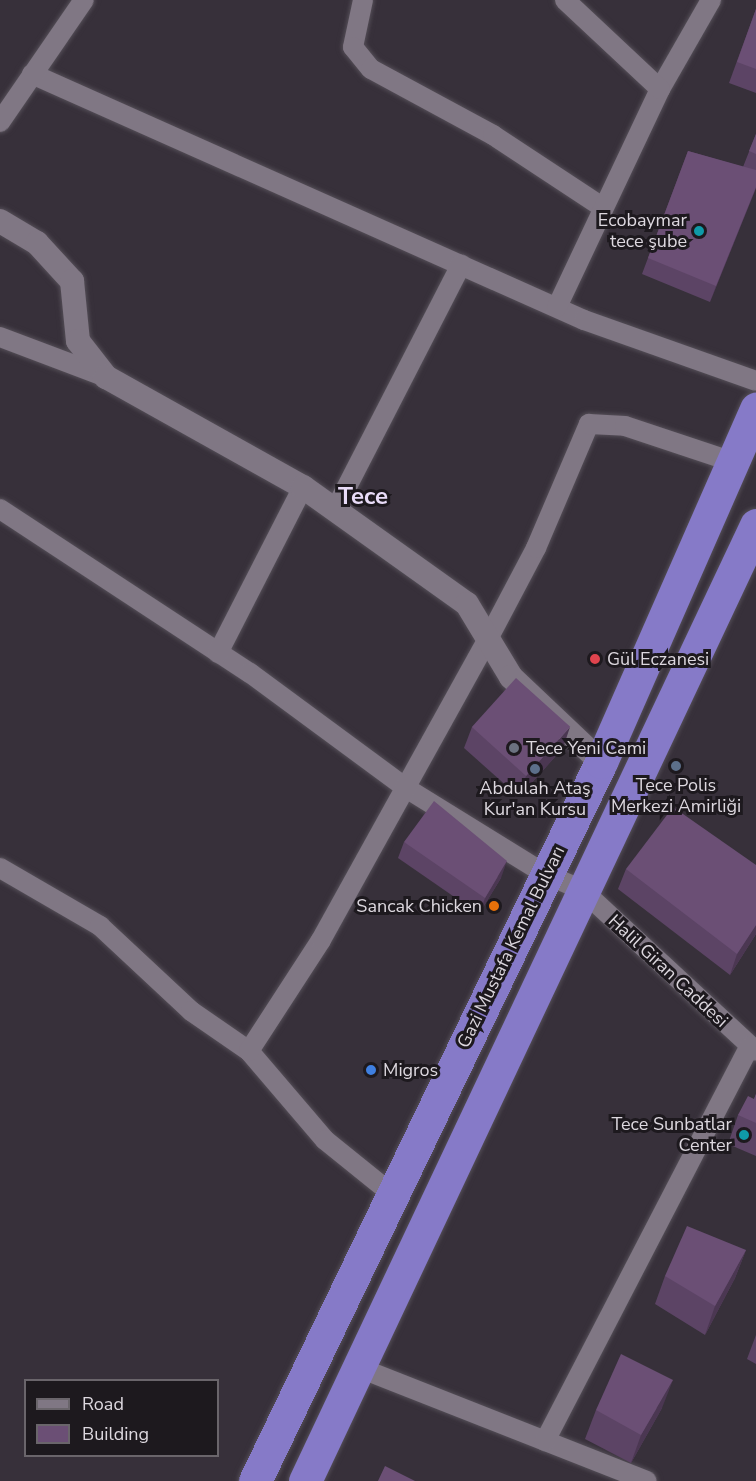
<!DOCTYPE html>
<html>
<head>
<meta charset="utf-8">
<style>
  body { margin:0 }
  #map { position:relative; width:756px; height:1481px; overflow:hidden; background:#37303a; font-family:"Nunito Sans",sans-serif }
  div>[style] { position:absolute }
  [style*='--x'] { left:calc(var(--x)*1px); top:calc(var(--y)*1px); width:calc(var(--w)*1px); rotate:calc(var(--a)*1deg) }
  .roads { filter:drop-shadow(0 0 2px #544e57) drop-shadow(0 0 2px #544e57) }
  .minor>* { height:20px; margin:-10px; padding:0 10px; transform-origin:10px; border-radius:10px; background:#807784 }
  .tertiary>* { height:24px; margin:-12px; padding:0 12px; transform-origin:12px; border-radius:12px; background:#807784 }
  .trunk>* { height:33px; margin:-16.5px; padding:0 16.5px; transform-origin:16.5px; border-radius:16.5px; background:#867ac8 }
  .wall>* { inset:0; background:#5c4465 }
  .shaded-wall>* { inset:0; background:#4b3752 }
  .building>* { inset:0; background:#6b4f75; transform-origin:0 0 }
  .dots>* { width:16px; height:16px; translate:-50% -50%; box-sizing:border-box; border:3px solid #1d191e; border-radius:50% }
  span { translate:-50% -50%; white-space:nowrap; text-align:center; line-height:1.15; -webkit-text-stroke:6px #1d191e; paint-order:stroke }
  .poi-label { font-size:18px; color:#ddd8df }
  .right { translate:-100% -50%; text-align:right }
  .left { translate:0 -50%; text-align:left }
  .street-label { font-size:18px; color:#ddd8df }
  .district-label { font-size:24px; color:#e9dcf8; font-weight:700 }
  .legend { position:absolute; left:24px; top:1379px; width:195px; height:78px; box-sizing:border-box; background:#1d191e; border:2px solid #6a656b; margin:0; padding:8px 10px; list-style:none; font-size:18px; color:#ddd8df }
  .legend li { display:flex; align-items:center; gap:12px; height:30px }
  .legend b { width:30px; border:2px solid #6a656b }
</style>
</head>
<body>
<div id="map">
  <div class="roads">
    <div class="minor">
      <div style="--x:363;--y:0;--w:48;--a:102"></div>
      <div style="--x:353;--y:47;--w:28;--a:51"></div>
      <div style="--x:371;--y:69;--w:139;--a:28.4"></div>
      <div style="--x:493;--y:135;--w:131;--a:33.4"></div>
      <div style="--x:32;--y:74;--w:604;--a:24.02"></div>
      <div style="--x:584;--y:320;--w:182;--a:19.5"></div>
      <div style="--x:660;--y:89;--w:103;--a:-60.2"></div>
      <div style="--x:0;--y:122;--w:148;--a:-55.5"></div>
      <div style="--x:557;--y:307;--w:241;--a:-64.7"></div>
      <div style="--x:660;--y:89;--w:130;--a:-136.9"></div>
      <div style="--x:0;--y:337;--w:113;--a:20.7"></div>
      <div style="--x:0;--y:509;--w:299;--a:33.3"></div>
      <div style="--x:250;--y:673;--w:194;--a:36.4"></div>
      <div style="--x:406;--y:788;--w:163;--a:31.7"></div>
      <div style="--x:545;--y:874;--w:39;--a:23"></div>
      <div style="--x:581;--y:889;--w:238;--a:42.8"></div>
      <div style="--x:335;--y:510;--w:276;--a:-62.8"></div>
      <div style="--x:218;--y:653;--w:186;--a:-62.9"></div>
      <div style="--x:0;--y:868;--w:116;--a:30.1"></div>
      <div style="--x:100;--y:926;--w:125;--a:43"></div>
      <div style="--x:191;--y:1011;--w:70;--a:34.6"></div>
      <div style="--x:249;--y:1051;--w:117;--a:49.5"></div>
      <div style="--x:325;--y:1140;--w:86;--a:38.9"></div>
      <div style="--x:249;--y:1051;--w:132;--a:-57"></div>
      <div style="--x:321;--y:940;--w:344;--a:-61"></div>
      <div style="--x:488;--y:639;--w:103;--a:-62.2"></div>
      <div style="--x:536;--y:548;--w:135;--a:-66.9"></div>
      <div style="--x:589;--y:424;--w:36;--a:3"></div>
      <div style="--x:625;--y:426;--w:114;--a:18.4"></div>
      <div style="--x:360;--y:1368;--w:308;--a:21.5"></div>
      <div style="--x:545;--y:1441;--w:444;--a:-62.6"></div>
    </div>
    <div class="tertiary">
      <div style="--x:0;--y:221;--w:43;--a:30.7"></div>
      <div style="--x:37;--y:243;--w:52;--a:47.4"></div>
      <div style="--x:72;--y:281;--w:60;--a:84.3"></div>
      <div style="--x:78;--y:341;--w:46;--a:52.1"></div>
      <div style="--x:106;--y:377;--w:226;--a:29.2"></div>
      <div style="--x:303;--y:487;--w:201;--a:35.5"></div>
      <div style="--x:467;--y:604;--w:85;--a:58.9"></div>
      <div style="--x:511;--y:677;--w:124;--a:43.4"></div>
    </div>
    <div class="trunk">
      <div style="--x:255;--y:1481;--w:798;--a:-64.3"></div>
      <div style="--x:601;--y:762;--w:386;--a:-66.3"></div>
      <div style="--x:305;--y:1481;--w:1057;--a:-64.74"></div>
    </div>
  </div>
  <div class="wall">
    <div style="clip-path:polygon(756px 9px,756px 93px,729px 83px)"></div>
    <div style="clip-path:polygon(756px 134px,756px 188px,710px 302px,642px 274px,688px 151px,743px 167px)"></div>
    <div style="clip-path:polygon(472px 727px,563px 748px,519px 797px,464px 748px)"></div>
    <div style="clip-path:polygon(404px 842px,501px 878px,479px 914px,398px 858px)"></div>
    <div style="clip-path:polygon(756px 865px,756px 934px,730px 975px,618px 889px,626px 869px)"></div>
    <div style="clip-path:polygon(756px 1094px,756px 1156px,728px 1144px,738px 1115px,754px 1099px)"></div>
    <div style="clip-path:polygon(746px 1250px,735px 1278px,705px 1335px,655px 1304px,665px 1276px)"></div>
    <div style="clip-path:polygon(756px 1335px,756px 1364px,747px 1359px)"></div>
    <div style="clip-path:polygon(662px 1408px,631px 1463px,585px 1439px,596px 1410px)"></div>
  </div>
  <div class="shaded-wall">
    <div style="clip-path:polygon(756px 187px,756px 188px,710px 302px,716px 286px)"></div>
    <div style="clip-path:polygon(570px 727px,563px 748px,519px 797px,526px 776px)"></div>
    <div style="clip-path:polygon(507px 861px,501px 878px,479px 914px,485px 898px)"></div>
    <div style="clip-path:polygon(756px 925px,756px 934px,730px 975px,737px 954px)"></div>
    <div style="clip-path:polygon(746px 1250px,735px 1278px,705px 1335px,715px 1306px)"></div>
    <div style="clip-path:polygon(673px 1380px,662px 1408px,631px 1463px,641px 1435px)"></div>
  </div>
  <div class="building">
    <div style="clip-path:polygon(756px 9px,756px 69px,737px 62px)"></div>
    <div style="clip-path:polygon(756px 134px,756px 154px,749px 151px)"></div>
    <div style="clip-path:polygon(688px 151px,756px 170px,756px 187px,716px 286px,648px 258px)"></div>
    <div style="left:516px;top:678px;width:73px;height:66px;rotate:42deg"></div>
    <div style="clip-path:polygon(434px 801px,507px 861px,485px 898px,404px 842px)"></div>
    <div style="clip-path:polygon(673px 807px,756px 865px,756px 925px,737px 954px,626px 869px)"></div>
    <div style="clip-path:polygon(756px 1094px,756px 1123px,738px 1115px,748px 1096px,754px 1099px)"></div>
    <div style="clip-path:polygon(687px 1226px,746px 1250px,715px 1306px,665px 1276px)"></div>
    <div style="clip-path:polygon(621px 1354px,673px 1380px,641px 1435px,596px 1410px)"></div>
    <div style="clip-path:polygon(385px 1466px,415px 1481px,378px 1481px)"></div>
  </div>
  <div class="dots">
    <div style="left:699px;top:231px;background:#0f9aa8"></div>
    <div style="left:595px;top:659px;background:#e0444e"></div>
    <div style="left:514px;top:748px;background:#6b7280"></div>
    <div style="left:676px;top:766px;background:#5c6f8a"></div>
    <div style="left:535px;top:769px;background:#5c6f8a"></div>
    <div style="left:494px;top:906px;background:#e8710a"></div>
    <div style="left:371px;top:1070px;background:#3f7fe0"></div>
    <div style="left:744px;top:1135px;background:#0f9aa8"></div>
  </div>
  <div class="poi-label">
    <span class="right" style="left:687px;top:231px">Ecobaymar<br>tece şube</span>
    <span class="left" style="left:607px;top:659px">Gül Eczanesi</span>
    <span class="left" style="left:526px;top:748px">Tece Yeni Cami</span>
    <span style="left:676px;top:796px">Tece Polis<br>Merkezi Amirliği</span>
    <span style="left:535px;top:799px">Abdulah Ataş<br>Kur'an Kursu</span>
    <span class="right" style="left:482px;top:906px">Sancak Chicken</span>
    <span class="left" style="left:383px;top:1070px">Migros</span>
    <span class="right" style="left:732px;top:1135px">Tece Sunbatlar<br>Center</span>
  </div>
  <div class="street-label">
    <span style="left:511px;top:947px;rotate:-64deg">Gazi Mustafa Kemal Bulvarı</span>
    <span style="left:668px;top:971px;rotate:43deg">Halil Giran Caddesi</span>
  </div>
  <div class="district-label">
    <span style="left:363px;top:497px">Tece</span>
  </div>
  <ul class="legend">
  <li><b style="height:8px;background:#807784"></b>Road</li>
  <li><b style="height:16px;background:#6b4f75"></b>Building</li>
  </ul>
</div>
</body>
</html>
